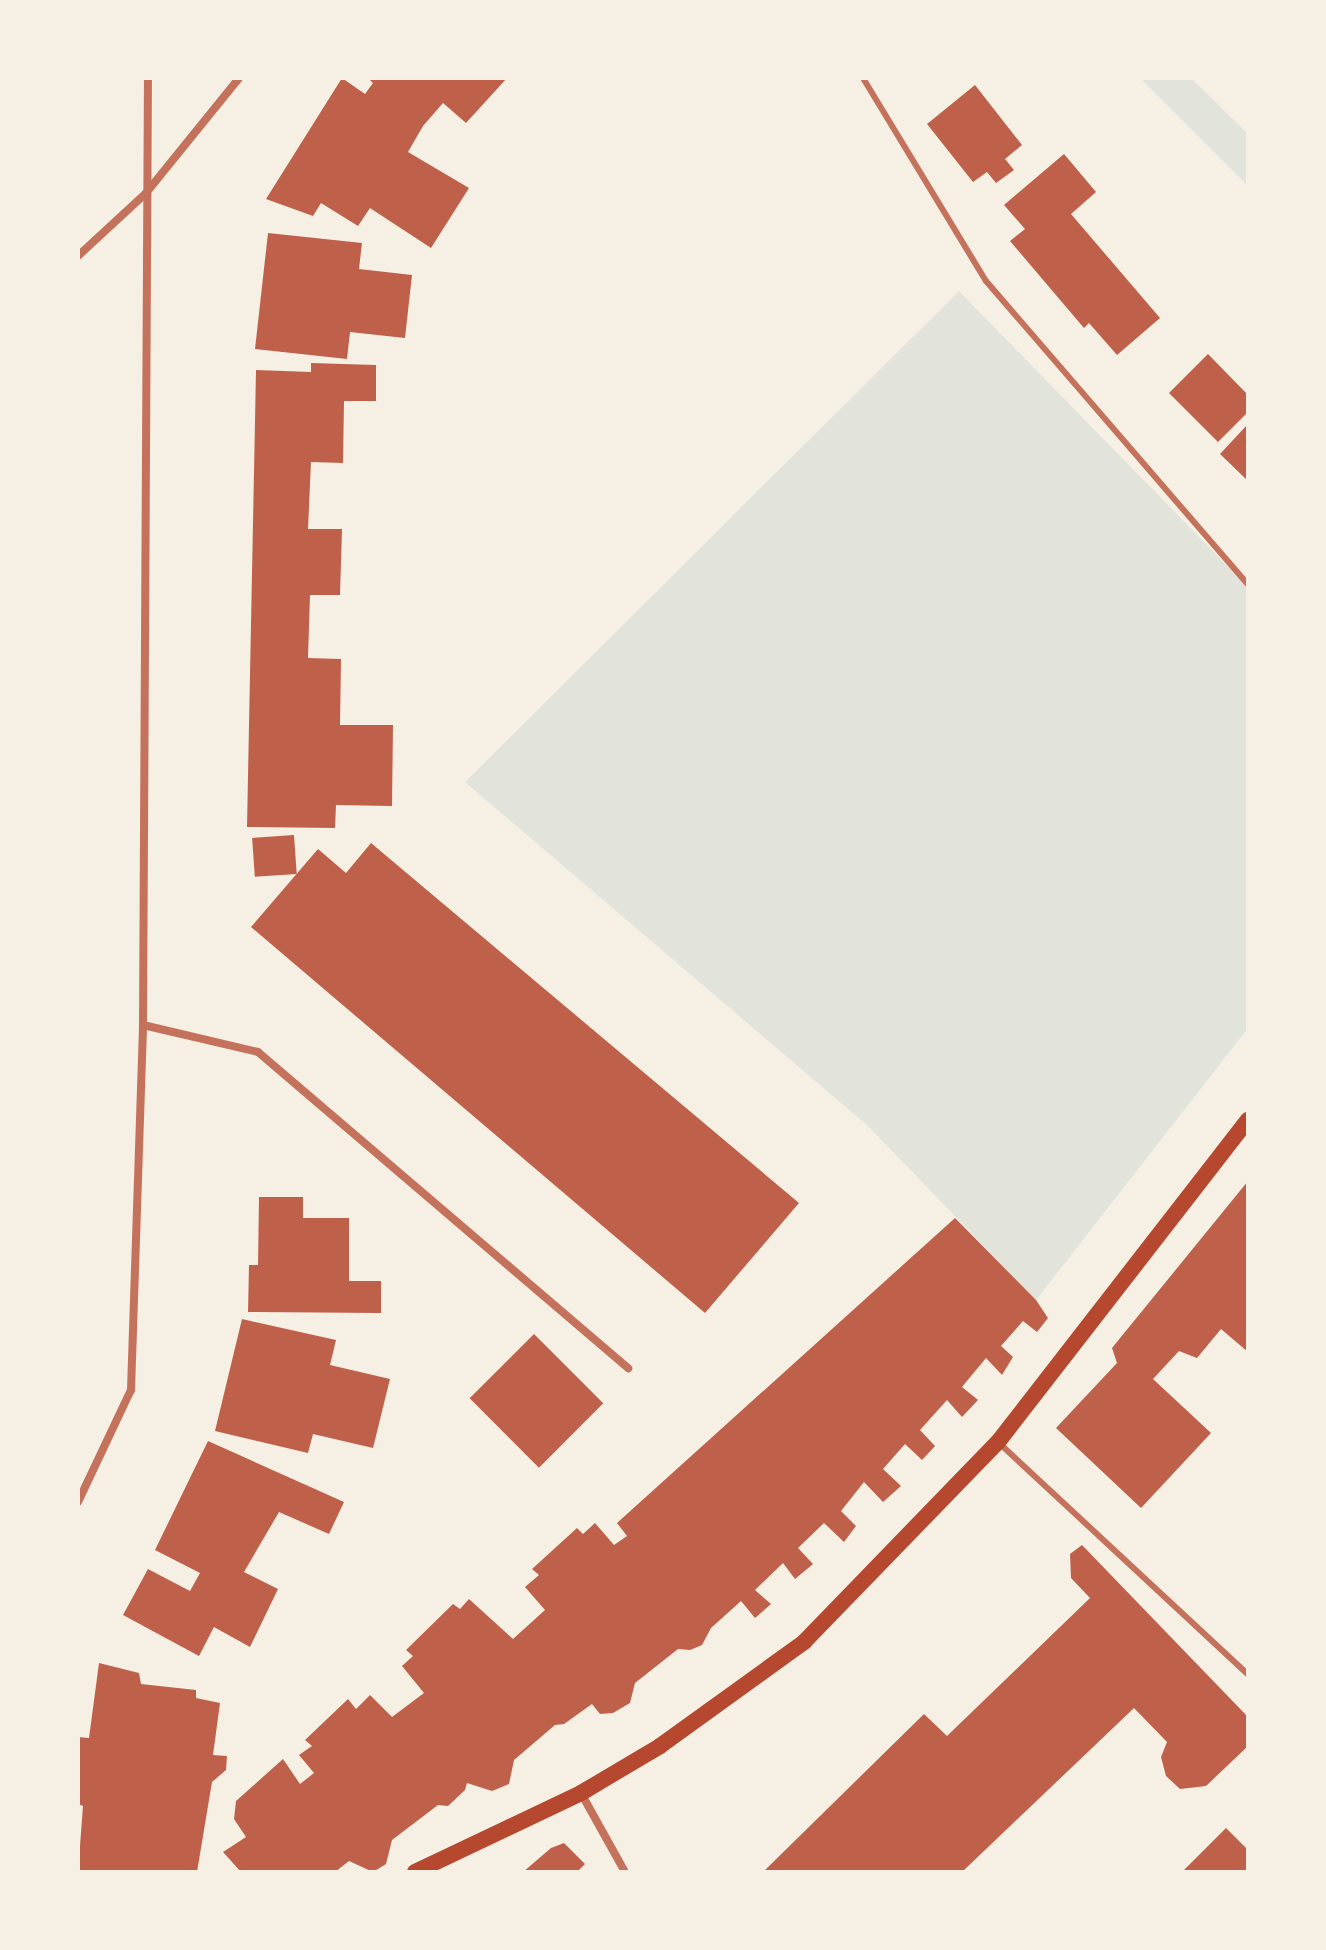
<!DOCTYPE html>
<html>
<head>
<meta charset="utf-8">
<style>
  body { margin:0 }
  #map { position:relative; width:1326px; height:1950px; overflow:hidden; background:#f6efe4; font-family:Raleway,sans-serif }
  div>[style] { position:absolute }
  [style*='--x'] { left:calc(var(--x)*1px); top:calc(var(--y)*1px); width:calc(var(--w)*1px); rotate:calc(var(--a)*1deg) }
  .green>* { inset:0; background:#e2e4dc }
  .building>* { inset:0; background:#bf614a; transform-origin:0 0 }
  .service>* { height:6px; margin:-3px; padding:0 3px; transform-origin:3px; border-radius:3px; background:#c5725c }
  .minor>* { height:8px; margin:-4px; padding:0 4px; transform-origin:4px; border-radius:4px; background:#c5725c }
  .secondary>* { height:16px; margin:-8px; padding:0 8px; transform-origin:8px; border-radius:8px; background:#b5482f }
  span { translate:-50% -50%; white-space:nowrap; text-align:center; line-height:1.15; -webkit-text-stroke:8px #f6efe4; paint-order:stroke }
  .frame { position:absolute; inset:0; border:80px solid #f6efe4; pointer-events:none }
</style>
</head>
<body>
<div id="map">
  <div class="green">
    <div style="clip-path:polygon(1140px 78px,1191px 78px,1248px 134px,1248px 186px)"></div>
    <div style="clip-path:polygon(959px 291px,1248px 587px,1248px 1028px,1036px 1300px,868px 1126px,465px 782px)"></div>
  </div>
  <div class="building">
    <div style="clip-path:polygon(342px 78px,365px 94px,373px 83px,368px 78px,507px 78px,466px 123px,443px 103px,423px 126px,408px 152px,469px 188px,431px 248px,370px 208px,358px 226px,321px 203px,313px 216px,266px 199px)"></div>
    <div style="clip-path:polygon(975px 85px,1022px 145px,1005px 159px,1014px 170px,996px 183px,987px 172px,973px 182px,927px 124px)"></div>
    <div style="clip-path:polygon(1064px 154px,1096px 192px,1071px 214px,1160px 318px,1117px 355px,1089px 323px,1084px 328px,1010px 241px,1025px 229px,1004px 205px)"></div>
    <div style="clip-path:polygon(268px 233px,362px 243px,359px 269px,412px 275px,405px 338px,350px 332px,347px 359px,255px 349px)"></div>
    <div style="clip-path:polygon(1208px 354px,1248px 395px,1248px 412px,1218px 442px,1169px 393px)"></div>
    <div style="clip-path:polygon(311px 363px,376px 365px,376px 401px,344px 401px,343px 463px,311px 462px,308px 529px,342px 529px,340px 595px,310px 595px,308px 658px,341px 659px,340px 725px,393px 725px,392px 806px,336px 805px,335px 828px,247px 827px,256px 370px,311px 372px)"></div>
    <div style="clip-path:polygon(1248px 424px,1248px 481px,1220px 454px)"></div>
    <div style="left:294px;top:835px;width:39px;height:42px;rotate:86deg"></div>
    <div style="clip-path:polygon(371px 843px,799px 1203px,705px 1313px,251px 927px,318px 849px,346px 873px)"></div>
    <div style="clip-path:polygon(1248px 1181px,1248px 1352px,1221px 1329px,1197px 1358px,1179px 1351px,1153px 1379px,1211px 1433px,1141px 1508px,1056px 1428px,1117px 1363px,1112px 1348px)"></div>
    <div style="clip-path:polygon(259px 1197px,303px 1197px,303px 1218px,349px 1218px,349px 1281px,381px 1281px,381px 1313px,248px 1312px,249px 1265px,258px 1265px)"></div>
    <div style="clip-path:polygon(955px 1218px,1036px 1300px,1048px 1318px,1037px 1332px,1023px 1321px,1001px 1346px,1013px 1357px,1002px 1375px,986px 1358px,962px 1387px,978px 1400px,962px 1417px,947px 1400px,920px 1430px,935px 1446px,922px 1460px,905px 1444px,883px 1469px,901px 1486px,883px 1502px,864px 1482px,841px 1511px,856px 1526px,844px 1542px,824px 1523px,798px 1548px,813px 1564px,795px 1579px,783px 1563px,755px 1590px,771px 1604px,755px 1618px,741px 1601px,711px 1628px,702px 1645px,690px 1650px,678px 1649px,635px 1683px,630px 1703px,613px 1713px,600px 1714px,592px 1704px,564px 1724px,555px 1725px,514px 1760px,509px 1784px,492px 1791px,467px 1783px,465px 1790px,448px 1806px,438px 1805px,392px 1840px,386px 1864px,373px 1872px,349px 1861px,335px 1872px,241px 1872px,223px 1852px,246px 1837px,234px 1819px,236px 1801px,283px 1759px,300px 1784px,314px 1773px,299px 1755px,312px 1746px,305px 1740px,348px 1699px,356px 1709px,370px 1695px,392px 1717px,424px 1693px,402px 1666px,413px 1656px,406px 1650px,453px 1604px,460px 1609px,469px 1599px,513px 1639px,545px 1610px,525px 1587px,539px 1575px,532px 1569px,577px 1528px,583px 1534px,595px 1523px,614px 1545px,627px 1536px,617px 1523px)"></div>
    <div style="clip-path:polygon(242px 1319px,336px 1340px,330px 1365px,390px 1379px,373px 1448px,313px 1434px,308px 1453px,215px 1431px)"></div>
    <div style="left:534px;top:1334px;width:98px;height:91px;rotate:45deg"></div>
    <div style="clip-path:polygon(208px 1441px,344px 1502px,329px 1534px,279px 1512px,244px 1572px,278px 1589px,250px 1647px,214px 1627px,199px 1656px,123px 1615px,148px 1569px,190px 1591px,200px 1573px,155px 1550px)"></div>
    <div style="clip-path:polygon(1082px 1545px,1248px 1717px,1248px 1746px,1206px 1786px,1180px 1789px,1166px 1776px,1161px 1757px,1167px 1742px,1134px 1708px,962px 1872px,763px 1872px,924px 1714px,947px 1736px,1090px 1598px,1071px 1578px,1070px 1554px)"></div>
    <div style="clip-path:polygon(99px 1663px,139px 1673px,141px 1684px,196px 1690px,196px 1698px,220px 1703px,213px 1755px,227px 1756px,226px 1770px,212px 1782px,197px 1872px,78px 1872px,83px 1806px,78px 1804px,78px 1737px,89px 1738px)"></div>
    <div style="clip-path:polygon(1226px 1828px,1248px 1850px,1248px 1872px,1182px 1872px)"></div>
    <div style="clip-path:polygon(564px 1843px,585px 1864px,577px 1872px,523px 1872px,551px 1848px)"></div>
  </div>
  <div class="service">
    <div style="--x:863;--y:78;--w:237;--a:58.8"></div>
    <div style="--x:986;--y:281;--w:401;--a:49.2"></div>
    <div style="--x:999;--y:1443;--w:340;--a:42.9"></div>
  </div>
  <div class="minor">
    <div style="--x:78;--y:256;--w:93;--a:-42.8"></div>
    <div style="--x:146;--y:193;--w:148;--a:-51"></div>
    <div style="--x:143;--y:1025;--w:118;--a:13.2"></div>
    <div style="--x:258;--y:1052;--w:487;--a:40.5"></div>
    <div style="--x:78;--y:1502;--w:124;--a:-64.7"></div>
    <div style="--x:131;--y:1390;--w:365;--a:-88.1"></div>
    <div style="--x:143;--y:1025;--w:947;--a:-89.7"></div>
    <div style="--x:581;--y:1793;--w:90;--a:60.9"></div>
  </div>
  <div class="secondary">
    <div style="--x:415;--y:1872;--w:184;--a:-25.4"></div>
    <div style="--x:581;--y:1793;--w:92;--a:-30.7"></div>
    <div style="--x:660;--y:1746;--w:178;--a:-35.8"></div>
    <div style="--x:804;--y:1642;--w:279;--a:-45.9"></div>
    <div style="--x:998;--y:1442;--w:408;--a:-52.2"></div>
  </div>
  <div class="frame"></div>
</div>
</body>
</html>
